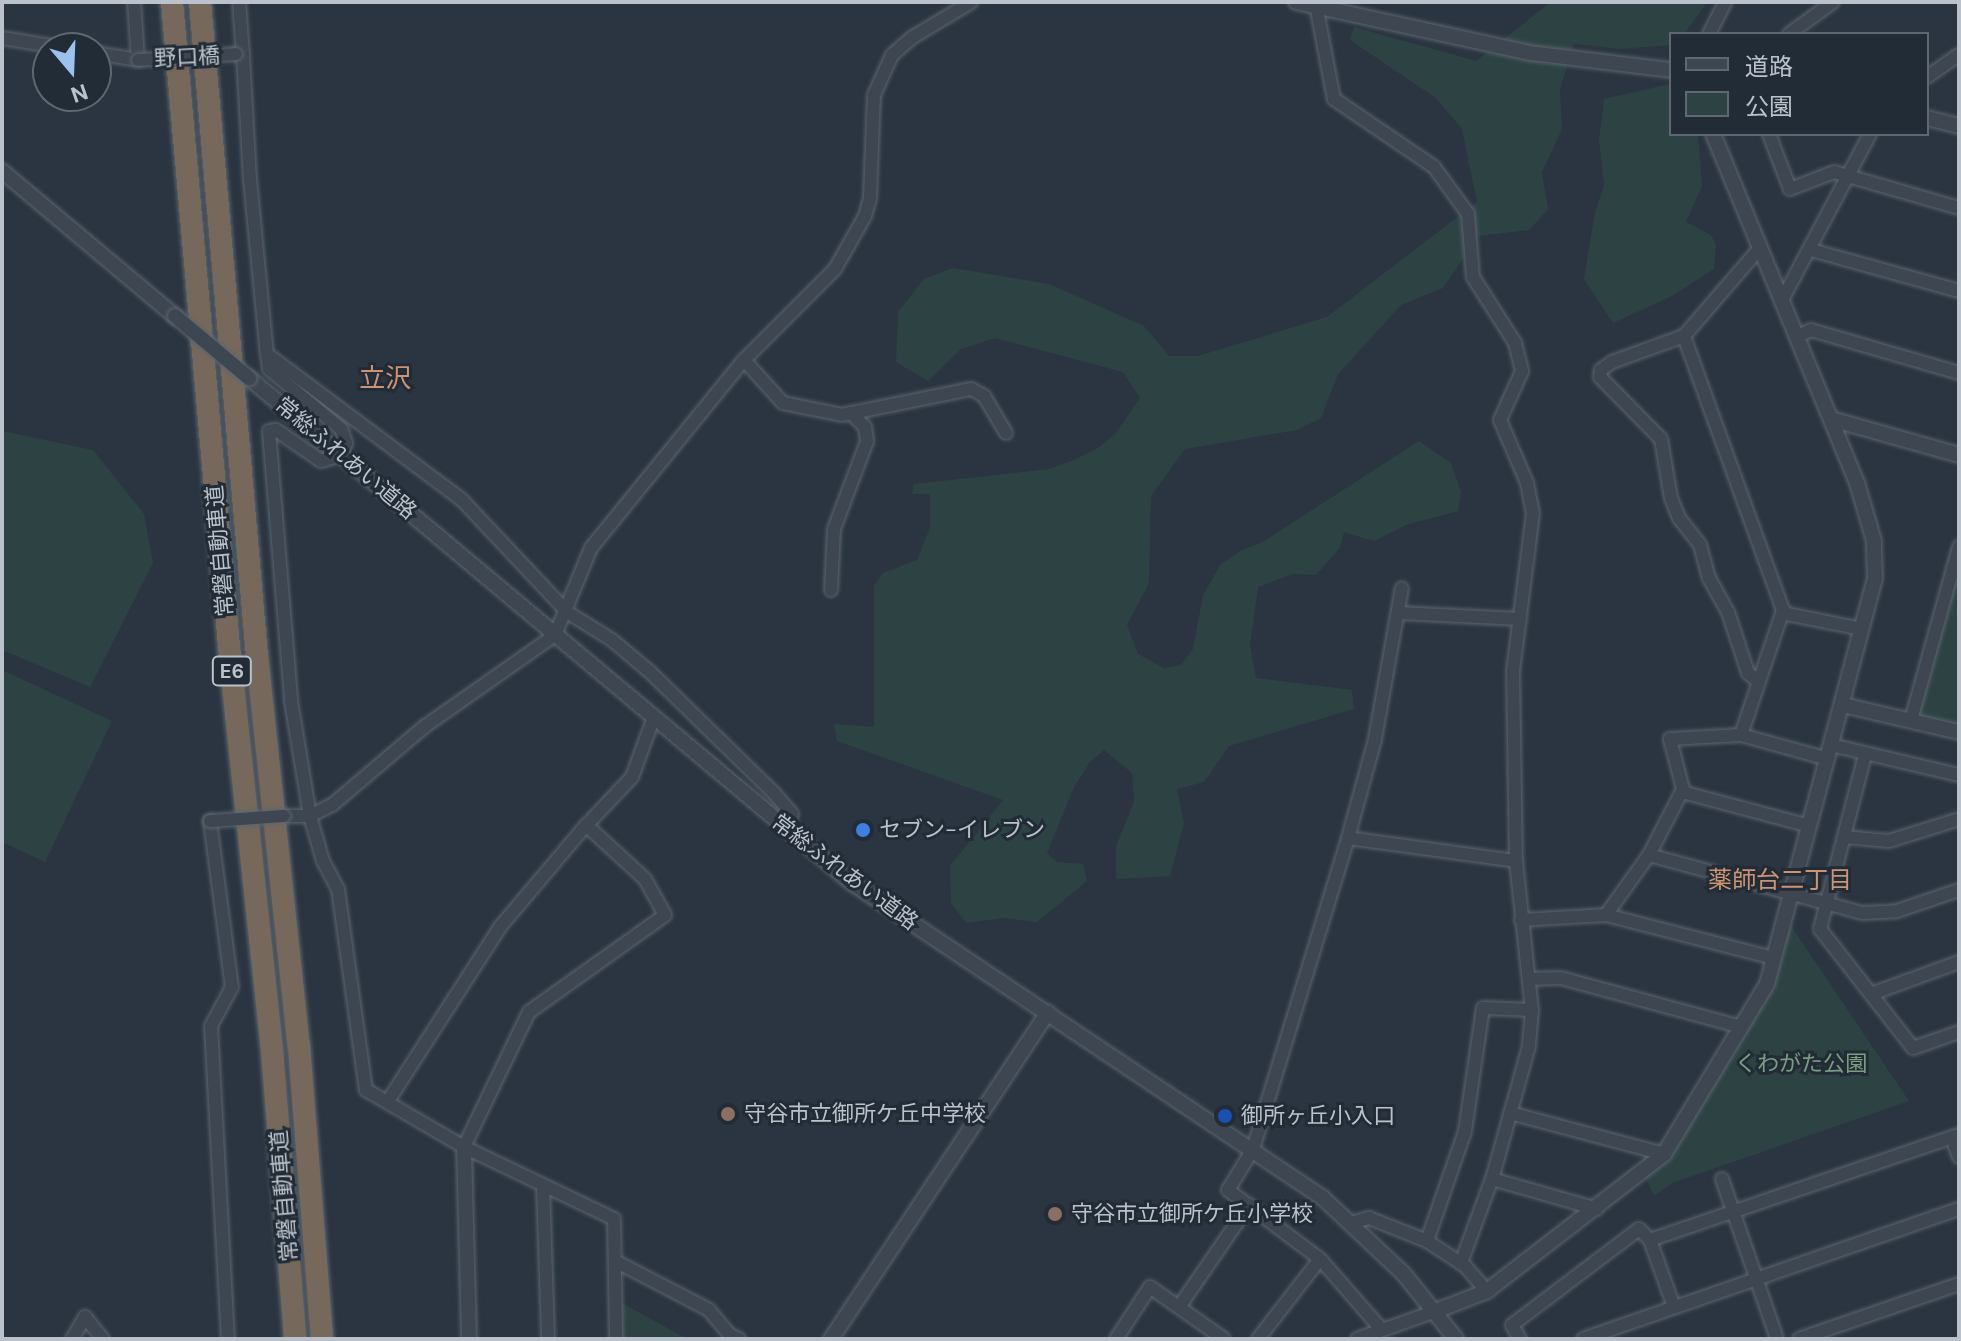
<!DOCTYPE html>
<html>
<head>
<meta charset="utf-8">
<style>
  body { margin:0 }
  #map { position:relative; width:1961px; height:1341px; overflow:hidden; background:#2a3541; font-family:"DM Sans","Noto Sans JP",sans-serif }
  div>[style] { position:absolute }
  [style*='--x'] { left:calc(var(--x)*1px); top:calc(var(--y)*1px); width:calc(var(--w)*1px); rotate:calc(var(--a)*1deg) }
  .green>* { inset:0; background:#2d4343 }
  .roads { filter:drop-shadow(0 0 2px #5c656e) drop-shadow(0 0 2px #5c656e) }
  .minor>* { height:12px; margin:-6px; padding:0 6px; transform-origin:6px; border-radius:6px; background:#3e4751 }
  .tertiary>* { height:14px; margin:-7px; padding:0 7px; transform-origin:7px; border-radius:7px; background:#3e4751 }
  .motorway>* { height:22px; margin:-11px; padding:0 11px; transform-origin:11px; border-radius:11px; background:#76695b }
  .bridges { filter:drop-shadow(0 0 2px #5c656e) drop-shadow(0 0 2px #5c656e) }
  .minor-bridge>* { height:12px; margin:-6px; padding:0 6px; transform-origin:6px; border-radius:6px; background:#3e4751 }
  .tertiary-bridge>* { height:14px; margin:-7px; padding:0 7px; transform-origin:7px; border-radius:7px; background:#3e4751 }
  .dots>* { width:22px; height:22px; translate:-50% -50%; box-sizing:border-box; border:4px solid #222c36; border-radius:50% }
  span { translate:-50% -50%; white-space:nowrap; text-align:center; line-height:1.15; -webkit-text-stroke:6px #222c36; paint-order:stroke }
  .shield-label span { padding:2px 6px; background:#222c36; border:2px solid; border-radius:6px; -webkit-text-stroke-width:0 }
  .shield-label { font-size:20px; color:#bbc2cb; font-weight:700 }
  .street-label { font-size:22px; color:#bbc2cb }
  .poi-label { font-size:22px; color:#bbc2cb }
  .left { translate:0 -50%; text-align:left }
  .park-label { font-size:22px; color:#7b9e81 }
  .neighbourhood-label { font-size:24px; color:#cd9373 }
  .quarter-label { font-size:26px; color:#cd9373 }
  .frame { position:absolute; inset:0; border:4px solid #bbc2cb; pointer-events:none }
  .legend { position:absolute; left:1669px; top:32px; width:260px; height:104px; box-sizing:border-box; background:#222c36; border:2px solid #5f6872; margin:0; padding:10px 14px; list-style:none; font-size:24px; color:#bbc2cb }
  .legend li { display:flex; align-items:center; gap:16px; height:40px }
  .legend b { width:40px; border:2px solid #5f6872 }
  .north { position:absolute; left:32px; top:32px; width:80px; height:80px; box-sizing:border-box; background:#222c36; border:2px solid #5f6872; border-radius:50%; rotate:161deg; font-size:22px; font-weight:700; line-height:32px; text-align:center; color:#bbc2cb }
  .north::after { content:''; display:block; margin:auto; width:28px; height:36px; background:#9bc2ef; clip-path:polygon(50% 0,100% 100%,50% 72%,0 100%) }
</style>
</head>
<body>
<div id="map">
  <div class="green">
    <div style="clip-path:polygon(1551px 2px,1707px 2px,1684px 34px,1671px 34px,1671px 45px,1619px 49px,1574px 44px,1560px 89px,1562px 129px,1542px 172px,1548px 209px,1529px 230px,1479px 236px,1443px 288px,1401px 305px,1338px 374px,1321px 418px,1297px 430px,1185px 449px,1151px 496px,1149px 583px,1127px 625px,1138px 654px,1164px 668px,1181px 665px,1193px 649px,1203px 595px,1221px 564px,1242px 550px,1261px 543px,1419px 441px,1451px 463px,1461px 492px,1458px 511px,1406px 525px,1374px 541px,1344px 532px,1340px 548px,1316px 575px,1293px 574px,1258px 587px,1250px 646px,1256px 678px,1352px 690px,1354px 709px,1229px 746px,1204px 782px,1177px 789px,1184px 823px,1170px 876px,1116px 879px,1116px 846px,1134px 802px,1132px 773px,1104px 750px,1090px 762px,1074px 787px,1047px 853px,1057px 862px,1083px 864px,1087px 881px,1037px 922px,1003px 918px,966px 923px,951px 903px,950px 866px,1003px 800px,837px 741px,834px 724px,874px 727px,874px 586px,883px 573px,917px 560px,930px 528px,930px 494px,912px 494px,914px 484px,1049px 469px,1074px 460px,1098px 448px,1115px 434px,1140px 398px,1123px 372px,995px 338px,961px 349px,928px 381px,896px 362px,898px 312px,924px 279px,953px 268px,1049px 284px,1144px 326px,1169px 356px,1198px 356px,1327px 317px,1477px 202px,1462px 129px,1436px 98px,1350px 40px,1354px 27px,1476px 61px)"></div>
    <div style="clip-path:polygon(1670px 84px,1671px 134px,1698px 134px,1702px 186px,1686px 222px,1711px 235px,1716px 245px,1714px 269px,1672px 296px,1613px 323px,1584px 279px,1595px 212px,1604px 186px,1599px 141px,1604px 99px)"></div>
    <div style="clip-path:polygon(2px 431px,93px 450px,144px 514px,153px 563px,90px 687px,2px 650px)"></div>
    <div style="clip-path:polygon(1959px 547px,1959px 732px,1911px 720px)"></div>
    <div style="clip-path:polygon(2px 670px,112px 721px,45px 862px,2px 842px)"></div>
    <div style="clip-path:polygon(1785px 917px,1909px 1101px,1672px 1183px,1654px 1196px,1643px 1173px,1664px 1153px,1767px 984px)"></div>
    <div style="clip-path:polygon(615px 1299px,687px 1339px,616px 1339px)"></div>
  </div>
  <div class="roads">
    <div class="minor">
      <div style="--x:1316;--y:5;--w:96;--a:79.2"></div>
      <div style="--x:1334;--y:99;--w:121;--a:34.2"></div>
      <div style="--x:1434;--y:167;--w:58;--a:54.1"></div>
      <div style="--x:1468;--y:214;--w:63;--a:85.5"></div>
      <div style="--x:1473;--y:277;--w:78;--a:57.5"></div>
      <div style="--x:1515;--y:343;--w:29;--a:76"></div>
      <div style="--x:1522;--y:371;--w:54;--a:114.2"></div>
      <div style="--x:1500;--y:420;--w:69;--a:66.8"></div>
      <div style="--x:1527;--y:483;--w:31;--a:79"></div>
      <div style="--x:1533;--y:513;--w:160;--a:97.2"></div>
      <div style="--x:1513;--y:672;--w:189;--a:89.1"></div>
      <div style="--x:1516;--y:861;--w:150;--a:83.9"></div>
      <div style="--x:1532;--y:1010;--w:36;--a:95"></div>
      <div style="--x:1529;--y:1046;--w:135;--a:105.5"></div>
      <div style="--x:1493;--y:1176;--w:93;--a:110.2"></div>
      <div style="--x:1709;--y:34;--w:36;--a:-63"></div>
      <div style="--x:1789;--y:34;--w:54;--a:-36"></div>
      <div style="--x:2;--y:38;--w:62;--a:9.3"></div>
      <div style="--x:96;--y:53;--w:43;--a:9.5"></div>
      <div style="--x:138;--y:60;--w:58;--a:-93.9"></div>
      <div style="--x:236;--y:54;--w:7;--a:8"></div>
      <div style="--x:243;--y:55;--w:53;--a:-94.3"></div>
      <div style="--x:243;--y:55;--w:124;--a:86.8"></div>
      <div style="--x:250;--y:179;--w:176;--a:84.5"></div>
      <div style="--x:267;--y:354;--w:244;--a:36.8"></div>
      <div style="--x:462;--y:500;--w:154;--a:46.8"></div>
      <div style="--x:567;--y:612;--w:53;--a:31.9"></div>
      <div style="--x:612;--y:640;--w:51;--a:40.2"></div>
      <div style="--x:651;--y:673;--w:170;--a:44.3"></div>
      <div style="--x:773;--y:792;--w:29;--a:49"></div>
      <div style="--x:792;--y:814;--w:16;--a:112"></div>
      <div style="--x:1927;--y:77;--w:39;--a:-35"></div>
      <div style="--x:1769;--y:134;--w:59;--a:69.1"></div>
      <div style="--x:1790;--y:189;--w:47;--a:-21.1"></div>
      <div style="--x:1834;--y:172;--w:130;--a:16.1"></div>
      <div style="--x:1811;--y:250;--w:154;--a:15.5"></div>
      <div style="--x:1781;--y:302;--w:190;--a:-62.1"></div>
      <div style="--x:1684;--y:336;--w:77;--a:160.1"></div>
      <div style="--x:1612;--y:362;--w:14;--a:144"></div>
      <div style="--x:1601;--y:370;--w:7;--a:98"></div>
      <div style="--x:1600;--y:377;--w:87;--a:45.5"></div>
      <div style="--x:1661;--y:439;--w:60;--a:80.4"></div>
      <div style="--x:1671;--y:498;--w:22;--a:68"></div>
      <div style="--x:1679;--y:518;--w:34;--a:52"></div>
      <div style="--x:1700;--y:545;--w:34;--a:75"></div>
      <div style="--x:1709;--y:578;--w:39;--a:61"></div>
      <div style="--x:1728;--y:612;--w:64;--a:71.8"></div>
      <div style="--x:1748;--y:673;--w:14;--a:39"></div>
      <div style="--x:1796;--y:337;--w:17;--a:-25"></div>
      <div style="--x:1811;--y:330;--w:154;--a:16.2"></div>
      <div style="--x:267;--y:354;--w:15;--a:82"></div>
      <div style="--x:269;--y:369;--w:94;--a:39.8"></div>
      <div style="--x:341;--y:429;--w:15;--a:70"></div>
      <div style="--x:346;--y:443;--w:13;--a:108"></div>
      <div style="--x:342;--y:455;--w:22;--a:164"></div>
      <div style="--x:321;--y:461;--w:55;--a:-145.4"></div>
      <div style="--x:276;--y:430;--w:7;--a:172"></div>
      <div style="--x:269;--y:431;--w:271;--a:85.3"></div>
      <div style="--x:291;--y:701;--w:117;--a:80.6"></div>
      <div style="--x:310;--y:816;--w:47;--a:73.9"></div>
      <div style="--x:323;--y:861;--w:32;--a:62"></div>
      <div style="--x:338;--y:889;--w:203;--a:82.1"></div>
      <div style="--x:366;--y:1090;--w:113;--a:30.2"></div>
      <div style="--x:464;--y:1147;--w:166;--a:25.6"></div>
      <div style="--x:614;--y:1219;--w:120;--a:89"></div>
      <div style="--x:744;--y:360;--w:58;--a:47.8"></div>
      <div style="--x:783;--y:403;--w:60;--a:11.5"></div>
      <div style="--x:842;--y:415;--w:132;--a:-11.4"></div>
      <div style="--x:971;--y:389;--w:15;--a:28"></div>
      <div style="--x:984;--y:396;--w:43;--a:59.3"></div>
      <div style="--x:831;--y:590;--w:61;--a:-87.2"></div>
      <div style="--x:834;--y:529;--w:94;--a:-69.4"></div>
      <div style="--x:867;--y:441;--w:14;--a:-98"></div>
      <div style="--x:865;--y:427;--w:20;--a:-135"></div>
      <div style="--x:1399;--y:613;--w:121;--a:2.8"></div>
      <div style="--x:1782;--y:613;--w:82;--a:11.3"></div>
      <div style="--x:1911;--y:720;--w:180;--a:-74.5"></div>
      <div style="--x:1741;--y:735;--w:132;--a:-71.4"></div>
      <div style="--x:1783;--y:610;--w:291;--a:-109.9"></div>
      <div style="--x:1684;--y:336;--w:115;--a:-49.2"></div>
      <div style="--x:1831;--y:745;--w:131;--a:13.2"></div>
      <div style="--x:1865;--y:755;--w:180;--a:104.5"></div>
      <div style="--x:1820;--y:929;--w:151;--a:52"></div>
      <div style="--x:1913;--y:1048;--w:49;--a:-19.2"></div>
      <div style="--x:1682;--y:792;--w:132;--a:14.9"></div>
      <div style="--x:284;--y:816;--w:26;--a:0"></div>
      <div style="--x:310;--y:816;--w:25;--a:-27"></div>
      <div style="--x:332;--y:805;--w:121;--a:-40.3"></div>
      <div style="--x:424;--y:727;--w:160;--a:-35.1"></div>
      <div style="--x:555;--y:635;--w:94;--a:-67.5"></div>
      <div style="--x:591;--y:548;--w:242;--a:-50.9"></div>
      <div style="--x:744;--y:360;--w:129;--a:-45"></div>
      <div style="--x:835;--y:269;--w:61;--a:-60.5"></div>
      <div style="--x:865;--y:216;--w:19;--a:-74"></div>
      <div style="--x:870;--y:198;--w:103;--a:-87.8"></div>
      <div style="--x:874;--y:95;--w:44;--a:-65.8"></div>
      <div style="--x:892;--y:55;--w:28;--a:-41"></div>
      <div style="--x:913;--y:37;--w:68;--a:-31.1"></div>
      <div style="--x:210;--y:821;--w:167;--a:82.5"></div>
      <div style="--x:232;--y:987;--w:44;--a:118.3"></div>
      <div style="--x:211;--y:1026;--w:313;--a:86.9"></div>
      <div style="--x:1844;--y:837;--w:45;--a:5.1"></div>
      <div style="--x:1889;--y:841;--w:73;--a:-17.4"></div>
      <div style="--x:1348;--y:838;--w:170;--a:7.8"></div>
      <div style="--x:1649;--y:855;--w:222;--a:15.2"></div>
      <div style="--x:1863;--y:913;--w:34;--a:-3"></div>
      <div style="--x:1897;--y:911;--w:65;--a:-18.7"></div>
      <div style="--x:1606;--y:915;--w:173;--a:14.4"></div>
      <div style="--x:1521;--y:920;--w:85;--a:-3.4"></div>
      <div style="--x:1606;--y:915;--w:74;--a:-54.4"></div>
      <div style="--x:1649;--y:855;--w:74;--a:-62.7"></div>
      <div style="--x:1683;--y:789;--w:52;--a:-104.6"></div>
      <div style="--x:1670;--y:739;--w:71;--a:-3.2"></div>
      <div style="--x:1741;--y:735;--w:90;--a:15.4"></div>
      <div style="--x:1530;--y:979;--w:31;--a:-2"></div>
      <div style="--x:1561;--y:978;--w:187;--a:15.2"></div>
      <div style="--x:1871;--y:994;--w:94;--a:-20"></div>
      <div style="--x:388;--y:1101;--w:207;--a:-57.2"></div>
      <div style="--x:500;--y:927;--w:127;--a:-49.8"></div>
      <div style="--x:582;--y:830;--w:73;--a:-46.7"></div>
      <div style="--x:632;--y:777;--w:64;--a:-69.9"></div>
      <div style="--x:1510;--y:1113;--w:159;--a:14.9"></div>
      <div style="--x:1952;--y:1138;--w:20;--a:70"></div>
      <div style="--x:464;--y:1147;--w:150;--a:-64.3"></div>
      <div style="--x:529;--y:1012;--w:167;--a:-35.5"></div>
      <div style="--x:665;--y:915;--w:41;--a:-119.1"></div>
      <div style="--x:645;--y:879;--w:80;--a:-137.5"></div>
      <div style="--x:1492;--y:1179;--w:109;--a:15.9"></div>
      <div style="--x:1722;--y:1179;--w:169;--a:71"></div>
      <div style="--x:543;--y:1185;--w:154;--a:88.1"></div>
      <div style="--x:1351;--y:1223;--w:19;--a:-16"></div>
      <div style="--x:1369;--y:1218;--w:62;--a:21.6"></div>
      <div style="--x:1427;--y:1241;--w:45;--a:33.3"></div>
      <div style="--x:1465;--y:1266;--w:33;--a:49"></div>
      <div style="--x:1650;--y:1240;--w:326;--a:-18.8"></div>
      <div style="--x:1427;--y:1241;--w:116;--a:-70.9"></div>
      <div style="--x:1465;--y:1131;--w:124;--a:-81.7"></div>
      <div style="--x:1483;--y:1008;--w:49;--a:2.3"></div>
      <div style="--x:615;--y:1261;--w:106;--a:27.5"></div>
      <div style="--x:709;--y:1310;--w:33;--a:50"></div>
      <div style="--x:730;--y:1335;--w:10;--a:24"></div>
      <div style="--x:1179;--y:1307;--w:124;--a:-55.5"></div>
      <div style="--x:1382;--y:1330;--w:94;--a:-131.1"></div>
      <div style="--x:1320;--y:1259;--w:115;--a:-143.1"></div>
      <div style="--x:1228;--y:1190;--w:48;--a:-58.6"></div>
      <div style="--x:1253;--y:1149;--w:325;--a:-73"></div>
      <div style="--x:1348;--y:838;--w:103;--a:-74.7"></div>
      <div style="--x:1375;--y:739;--w:153;--a:-79.9"></div>
      <div style="--x:72;--y:1339;--w:26;--a:-59"></div>
      <div style="--x:85;--y:1317;--w:28;--a:51"></div>
      <div style="--x:1116;--y:1339;--w:62;--a:-56.8"></div>
      <div style="--x:1150;--y:1287;--w:90;--a:35.1"></div>
      <div style="--x:1258;--y:1339;--w:101;--a:-52.2"></div>
      <div style="--x:1357;--y:1339;--w:84;--a:-19.5"></div>
      <div style="--x:1520;--y:1339;--w:16;--a:-120"></div>
      <div style="--x:1512;--y:1325;--w:159;--a:-37.1"></div>
      <div style="--x:1639;--y:1229;--w:16;--a:45"></div>
      <div style="--x:1650;--y:1240;--w:71;--a:70.3"></div>
      <div style="--x:1583;--y:1339;--w:398;--a:-19.1"></div>
      <div style="--x:1799;--y:1339;--w:169;--a:-19"></div>
    </div>
    <div class="tertiary">
      <div style="--x:1296;--y:2;--w:239;--a:12.3"></div>
      <div style="--x:1530;--y:53;--w:142;--a:6.9"></div>
      <div style="--x:1927;--y:118;--w:33;--a:14"></div>
      <div style="--x:2;--y:171;--w:226;--a:40"></div>
      <div style="--x:249;--y:378;--w:787;--a:39.95"></div>
      <div style="--x:852;--y:883;--w:567;--a:33.77"></div>
      <div style="--x:1323;--y:1198;--w:110;--a:43.2"></div>
      <div style="--x:1403;--y:1273;--w:85;--a:51.2"></div>
      <div style="--x:1831;--y:419;--w:133;--a:15.7"></div>
      <div style="--x:1843;--y:705;--w:119;--a:13.1"></div>
      <div style="--x:464;--y:1147;--w:192;--a:88.5"></div>
      <div style="--x:1436;--y:1311;--w:55;--a:-21.4"></div>
      <div style="--x:1487;--y:1291;--w:224;--a:-37.7"></div>
      <div style="--x:1664;--y:1154;--w:149;--a:-58.8"></div>
      <div style="--x:1741;--y:1027;--w:50;--a:-58.8"></div>
      <div style="--x:1767;--y:984;--w:420;--a:-75.1"></div>
      <div style="--x:1875;--y:578;--w:37;--a:-92"></div>
      <div style="--x:1874;--y:541;--w:60;--a:-106.3"></div>
      <div style="--x:1857;--y:483;--w:378;--a:-112.4"></div>
      <div style="--x:831;--y:1339;--w:392;--a:-56.4"></div>
    </div>
    <div class="motorway">
      <div style="--x:172;--y:2;--w:658;--a:84.94"></div>
      <div style="--x:230;--y:657;--w:395;--a:83.9"></div>
      <div style="--x:272;--y:1050;--w:290;--a:85.4"></div>
      <div style="--x:200;--y:2;--w:656;--a:85.02"></div>
      <div style="--x:257;--y:656;--w:392;--a:83.9"></div>
      <div style="--x:299;--y:1046;--w:294;--a:85.5"></div>
    </div>
  </div>
  <div class="bridges">
    <div class="minor-bridge">
      <div style="--x:138;--y:60;--w:98;--a:-3.5"></div>
      <div style="--x:210;--y:821;--w:74;--a:-3.9"></div>
    </div>
    <div class="tertiary-bridge">
      <div style="--x:175;--y:316;--w:97;--a:40"></div>
    </div>
  </div>
  <div class="dots">
    <div style="left:863px;top:830px;background:#3f7fe0"></div>
    <div style="left:728px;top:1114px;background:#8d6e63"></div>
    <div style="left:1225px;top:1116px;background:#1a4fb4"></div>
    <div style="left:1055px;top:1214px;background:#8d6e63"></div>
  </div>
  <div class="shield-label">
    <span style="left:232px;top:671px">E6</span>
  </div>
  <div class="street-label">
    <span style="left:187px;top:57px;rotate:-3deg">野口橋</span>
    <span style="left:346px;top:458px;rotate:40deg">常総ふれあい道路</span>
    <span style="left:220px;top:551px;rotate:-95deg">常磐自動車道</span>
    <span style="left:845px;top:872px;rotate:37deg">常総ふれあい道路</span>
    <span style="left:284px;top:1196px;rotate:-95deg">常磐自動車道</span>
  </div>
  <div class="poi-label">
    <span class="left" style="left:879px;top:830px">セブン-イレブン</span>
    <span class="left" style="left:744px;top:1114px">守谷市立御所ケ丘中学校</span>
    <span class="left" style="left:1241px;top:1116px">御所ヶ丘小入口</span>
    <span class="left" style="left:1071px;top:1214px">守谷市立御所ケ丘小学校</span>
  </div>
  <div class="park-label">
    <span style="left:1801px;top:1064px">くわがた公園</span>
  </div>
  <div class="neighbourhood-label">
    <span style="left:1780px;top:880px">薬師台二丁目</span>
  </div>
  <div class="quarter-label">
    <span style="left:385px;top:379px">立沢</span>
  </div>
  <div class="frame"></div>
  <ul class="legend">
  <li><b style="height:10px;background:#3e4751"></b>道路</li>
  <li><b style="height:22px;background:#2d4343"></b>公園</li>
  </ul>
  <div class="north">N</div>
</div>
</body>
</html>
